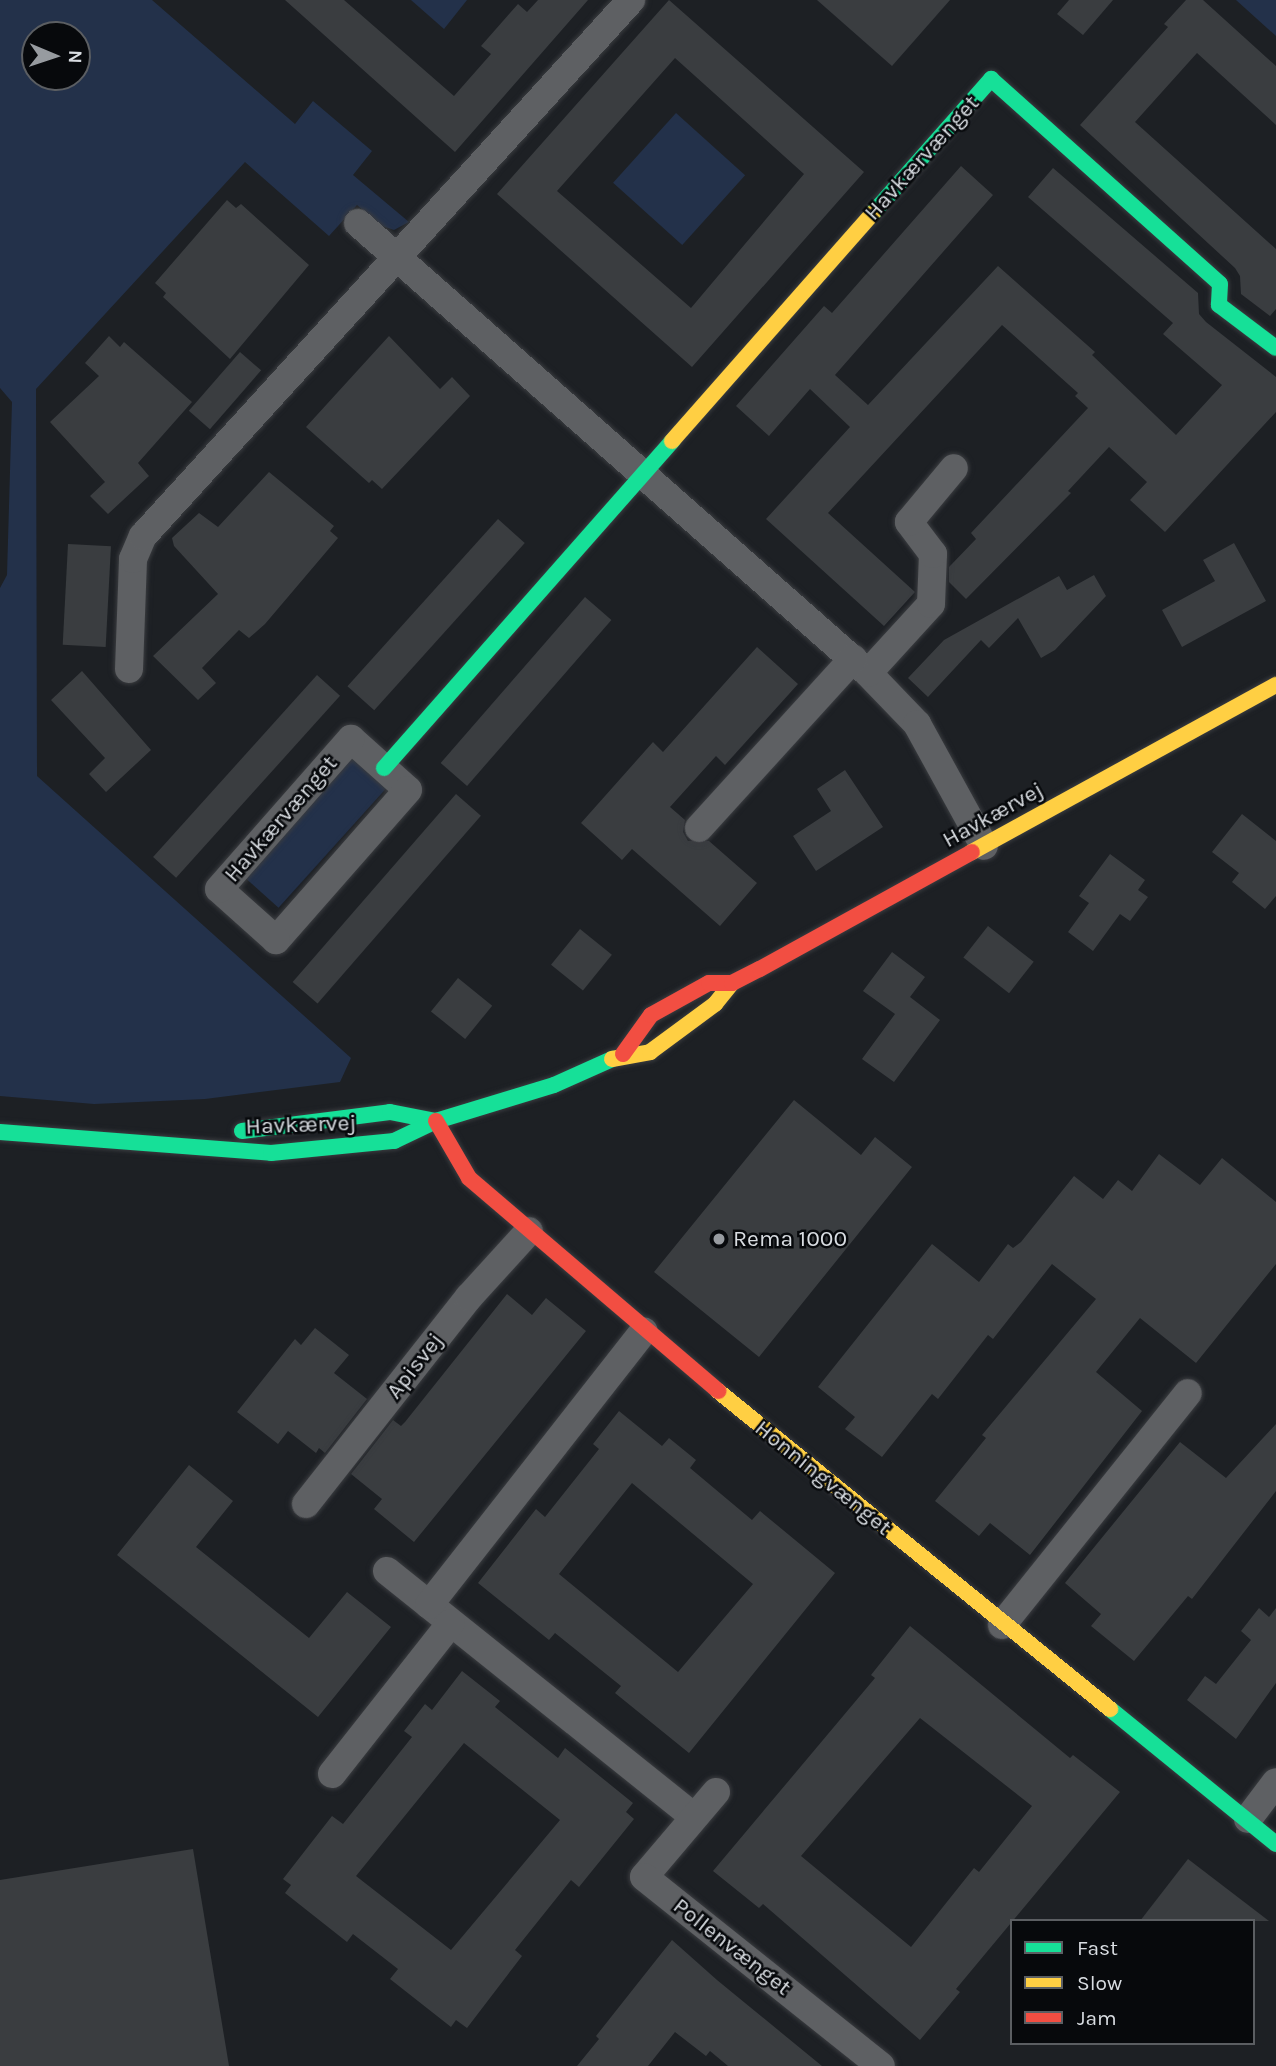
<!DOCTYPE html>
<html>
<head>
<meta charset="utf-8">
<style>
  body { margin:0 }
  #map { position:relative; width:1276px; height:2066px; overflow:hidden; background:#1d2024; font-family:Karla,sans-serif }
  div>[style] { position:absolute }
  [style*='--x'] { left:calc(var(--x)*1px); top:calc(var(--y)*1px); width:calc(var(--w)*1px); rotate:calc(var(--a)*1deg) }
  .green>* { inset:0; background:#23314a; transform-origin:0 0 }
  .building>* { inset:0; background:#3a3d40; transform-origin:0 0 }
  .roads { filter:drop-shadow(0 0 2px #3a3c40) drop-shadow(0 0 2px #3a3c40) }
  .street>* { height:28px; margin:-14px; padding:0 14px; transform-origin:14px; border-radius:14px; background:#5e6063 }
  .fast>* { height:16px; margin:-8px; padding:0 8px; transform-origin:8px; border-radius:8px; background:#16e098 }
  .slow>* { height:16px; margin:-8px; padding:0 8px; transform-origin:8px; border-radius:8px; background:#ffcf43 }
  .jam>* { height:16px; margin:-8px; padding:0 8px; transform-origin:8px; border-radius:8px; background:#f24e42 }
  .dots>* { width:19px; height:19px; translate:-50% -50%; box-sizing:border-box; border:4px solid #07090c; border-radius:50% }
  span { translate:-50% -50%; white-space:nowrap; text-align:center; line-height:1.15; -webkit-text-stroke:5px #07090c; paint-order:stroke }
  .street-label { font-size:23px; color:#d9dde2 }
  .poi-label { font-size:23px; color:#d9dde2 }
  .left { translate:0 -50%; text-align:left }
  .legend { position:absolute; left:1010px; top:1919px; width:245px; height:126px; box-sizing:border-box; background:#07090c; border:2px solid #5b5e62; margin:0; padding:9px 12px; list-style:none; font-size:21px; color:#d9dde2 }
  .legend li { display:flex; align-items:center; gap:14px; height:35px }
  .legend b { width:35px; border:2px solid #5b5e62 }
  .north { position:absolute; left:21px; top:21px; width:70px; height:70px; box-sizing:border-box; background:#07090c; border:2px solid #5b5e62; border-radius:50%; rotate:92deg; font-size:19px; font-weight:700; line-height:28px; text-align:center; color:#d9dde2 }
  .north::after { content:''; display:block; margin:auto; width:24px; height:32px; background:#979ba0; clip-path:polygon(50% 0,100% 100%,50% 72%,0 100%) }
</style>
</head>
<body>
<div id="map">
  <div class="green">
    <div style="clip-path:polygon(evenodd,0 0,152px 0,295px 124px,313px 101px,372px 151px,353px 175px,409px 222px,394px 230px,382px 226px,357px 205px,329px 236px,245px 162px,36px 389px,37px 776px,351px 1058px,340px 1082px,205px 1099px,94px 1104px,0 1096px,0 588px,7px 575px,12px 402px,0 388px,0 0,35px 35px,77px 35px,77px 77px,35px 77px,35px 35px)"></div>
    <div style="clip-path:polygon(411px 0,467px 0,444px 29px)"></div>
    <div style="clip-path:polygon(1236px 0,1276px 0,1276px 36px)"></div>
    <div style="left:676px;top:113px;width:93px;height:94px;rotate:42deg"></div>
    <div style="left:352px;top:756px;width:47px;height:162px;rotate:42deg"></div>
  </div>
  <div class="building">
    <div style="clip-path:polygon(285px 0,344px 0,454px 96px,491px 54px,481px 46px,518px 4px,527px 12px,538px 0,588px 0,455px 152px)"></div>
    <div style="clip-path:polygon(evenodd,669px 0,864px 172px,692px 367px,497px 194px,669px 0,675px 58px,804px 174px,691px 308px,557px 191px,675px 58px)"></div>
    <div style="clip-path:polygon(817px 0,950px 0,892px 66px)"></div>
    <div style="clip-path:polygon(1069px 0,1113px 0,1083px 35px,1057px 14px)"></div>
    <div style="clip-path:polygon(1186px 0,1203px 0,1276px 66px,1276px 125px,1197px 53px,1135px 122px,1276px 249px,1276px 309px,1270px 316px,1241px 294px,1240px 276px,1235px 268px,1080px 125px,1168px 27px,1164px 24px)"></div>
    <div style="clip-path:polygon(961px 166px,993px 195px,835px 375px,868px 405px,998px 266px,1095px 352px,1092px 355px,1176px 435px,1222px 385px,1163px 334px,1173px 323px,1028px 197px,1053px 168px,1198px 293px,1199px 314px,1206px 322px,1276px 377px,1276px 412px,1165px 532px,1130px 500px,1147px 482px,1109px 447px,1068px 491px,1071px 493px,966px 599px,949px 582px,949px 567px,976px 539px,971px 533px,1088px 408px,1075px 396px,1078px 393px,1002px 325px,828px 513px,915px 592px,884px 626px,766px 519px,850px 427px,810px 389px,769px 436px,736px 406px,824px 306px,832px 313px)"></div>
    <div style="clip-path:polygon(227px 200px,236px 208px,241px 204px,309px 265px,230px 359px,163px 297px,166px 293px,155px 283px)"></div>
    <div style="clip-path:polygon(109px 336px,120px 347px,124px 342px,192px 402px,138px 463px,149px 476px,108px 514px,90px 496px,105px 482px,50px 422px,99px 376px,85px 363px)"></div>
    <div style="clip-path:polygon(389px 336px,440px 389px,452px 377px,470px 396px,382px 489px,372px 480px,369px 483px,306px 427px)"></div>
    <div style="left:240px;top:352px;width:28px;height:78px;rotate:41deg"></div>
    <div style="clip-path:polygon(269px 472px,334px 526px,330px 531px,338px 538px,265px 624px,249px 638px,239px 630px,202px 668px,216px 683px,198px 700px,153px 656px,218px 594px,174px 546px,172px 538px,199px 513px,218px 527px)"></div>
    <div style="left:498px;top:519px;width:36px;height:225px;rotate:42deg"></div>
    <div style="clip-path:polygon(1234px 543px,1266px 601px,1182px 647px,1162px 610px,1215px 581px,1203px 560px)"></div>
    <div style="left:68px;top:544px;width:43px;height:101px;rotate:3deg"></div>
    <div style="clip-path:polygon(1094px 575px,1106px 596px,1055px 650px,1041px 658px,1018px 618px,989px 648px,981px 640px,928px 697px,908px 678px,944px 640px,1059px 576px,1067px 590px)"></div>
    <div style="left:585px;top:597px;width:35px;height:220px;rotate:41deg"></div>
    <div style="clip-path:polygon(757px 647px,798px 684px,725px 765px,716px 756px,670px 807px,685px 820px,683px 832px,688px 841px,709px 841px,757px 883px,720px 926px,632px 849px,622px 860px,581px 823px,653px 742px,663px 752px)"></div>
    <div style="clip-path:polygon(82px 671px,151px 750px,106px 792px,89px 774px,105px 758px,51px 700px)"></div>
    <div style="left:317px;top:675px;width:31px;height:245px;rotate:42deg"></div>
    <div style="clip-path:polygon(845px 770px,883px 827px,816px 871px,793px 836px,831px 811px,817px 789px)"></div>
    <div style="left:456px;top:794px;width:33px;height:249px;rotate:41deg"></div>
    <div style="clip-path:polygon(1242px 814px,1276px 841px,1276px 896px,1265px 909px,1232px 882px,1239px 873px,1212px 852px)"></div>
    <div style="clip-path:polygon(1110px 854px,1145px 880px,1138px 890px,1148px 897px,1130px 921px,1120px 914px,1093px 951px,1068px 932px,1089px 903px,1079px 896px)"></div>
    <div style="left:988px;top:926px;width:58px;height:40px;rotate:38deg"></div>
    <div style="left:580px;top:929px;width:41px;height:46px;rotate:39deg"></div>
    <div style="clip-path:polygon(892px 952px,925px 977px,910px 997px,940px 1020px,894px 1082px,862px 1059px,895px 1014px,863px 991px)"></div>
    <div style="left:458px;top:978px;width:44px;height:43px;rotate:39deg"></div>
    <div style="clip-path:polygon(794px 1100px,861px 1155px,875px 1137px,912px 1167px,759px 1357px,654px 1272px)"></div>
    <div style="clip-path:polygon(1159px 1154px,1200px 1185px,1222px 1158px,1276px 1202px,1276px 1264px,1196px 1363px,1140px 1318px,1096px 1372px,1142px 1411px,1030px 1555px,990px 1523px,979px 1536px,935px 1501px,986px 1438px,982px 1435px,1096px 1299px,1052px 1264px,993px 1339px,988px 1335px,938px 1399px,932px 1394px,882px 1457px,845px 1429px,855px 1417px,818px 1387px,932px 1244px,979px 1282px,1008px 1244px,1013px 1248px,1021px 1242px,1074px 1176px,1103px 1199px,1118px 1180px,1132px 1191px)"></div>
    <div style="clip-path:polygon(507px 1294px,532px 1315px,546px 1298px,586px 1331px,414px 1542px,374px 1509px,382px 1499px,351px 1474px,393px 1420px,401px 1426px,405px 1422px)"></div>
    <div style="clip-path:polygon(315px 1328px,349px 1355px,334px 1373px,367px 1399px,325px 1453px,319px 1448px,316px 1453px,288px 1431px,278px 1444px,237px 1412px,295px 1339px,301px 1345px)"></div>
    <div style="clip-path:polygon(evenodd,619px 1411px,662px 1446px,669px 1438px,696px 1460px,690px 1468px,752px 1520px,760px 1511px,835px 1573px,689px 1753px,615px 1693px,621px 1686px,555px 1633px,549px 1640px,478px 1583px,536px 1509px,545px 1517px,599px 1449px,593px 1444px,619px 1411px,632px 1483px,753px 1584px,678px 1672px,559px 1574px,632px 1483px)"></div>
    <div style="clip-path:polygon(1276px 1424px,1276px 1491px,1192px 1599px,1188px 1596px,1134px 1661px,1091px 1626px,1101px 1614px,1065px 1583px,1180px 1442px,1226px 1478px)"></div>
    <div style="clip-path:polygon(189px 1465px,233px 1501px,196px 1547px,309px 1638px,347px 1592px,391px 1627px,318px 1717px,117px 1555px)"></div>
    <div style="clip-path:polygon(1259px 1608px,1269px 1617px,1276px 1608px,1276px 1683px,1236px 1739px,1187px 1700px,1205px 1676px,1216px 1684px,1251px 1640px,1241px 1631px)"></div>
    <div style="clip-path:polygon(evenodd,910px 1626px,1070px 1758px,1073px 1755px,1120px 1792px,956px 1989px,960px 1992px,920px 2040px,763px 1904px,759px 1908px,713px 1871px,875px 1678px,871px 1675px,910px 1626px,920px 1718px,1032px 1806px,979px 1872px,974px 1868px,911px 1947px,801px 1856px,920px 1718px)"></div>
    <div style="clip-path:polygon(evenodd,462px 1671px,500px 1701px,495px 1707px,558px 1758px,565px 1748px,633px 1803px,626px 1812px,634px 1819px,579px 1887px,571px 1880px,515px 1950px,522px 1956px,467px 2028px,456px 2020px,451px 2027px,390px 1979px,398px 1969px,353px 1934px,347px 1942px,285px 1893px,291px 1885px,283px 1879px,332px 1816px,343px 1824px,412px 1737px,404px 1731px,425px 1704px,432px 1710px,462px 1671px,464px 1743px,560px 1820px,451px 1950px,356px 1876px,464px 1743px)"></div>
    <div style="clip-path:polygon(193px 1849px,229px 2066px,0 2066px,0 1880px)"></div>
    <div style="clip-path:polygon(1188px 1859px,1269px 1921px,1140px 1921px)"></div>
    <div style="clip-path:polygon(672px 1940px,717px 1980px,822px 2066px,728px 2066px,710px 2051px,706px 2056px,675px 2032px,648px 2066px,577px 2066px,599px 2039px,596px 2036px)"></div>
  </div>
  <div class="roads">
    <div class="street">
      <div style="--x:358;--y:223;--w:680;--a:41.42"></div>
      <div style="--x:868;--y:673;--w:71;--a:46.1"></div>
      <div style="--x:917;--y:724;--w:139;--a:61.2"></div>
      <div style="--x:129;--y:669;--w:110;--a:-87.9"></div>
      <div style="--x:133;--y:559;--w:25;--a:-67"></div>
      <div style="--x:143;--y:536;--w:725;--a:-47.68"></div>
      <div style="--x:868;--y:673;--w:93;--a:-47.6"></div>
      <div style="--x:931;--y:604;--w:50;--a:-87.7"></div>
      <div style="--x:933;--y:554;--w:40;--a:-127"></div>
      <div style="--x:909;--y:522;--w:70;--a:-50.2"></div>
      <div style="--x:351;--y:739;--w:76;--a:41.8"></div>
      <div style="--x:408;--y:790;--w:200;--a:131.3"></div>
      <div style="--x:276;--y:940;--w:76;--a:-138.2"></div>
      <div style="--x:219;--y:889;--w:200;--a:-48.7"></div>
      <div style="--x:699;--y:828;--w:229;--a:-47.7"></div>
      <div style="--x:306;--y:1504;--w:263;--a:-51.8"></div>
      <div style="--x:469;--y:1297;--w:89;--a:-47.7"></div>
      <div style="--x:387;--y:1571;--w:393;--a:38.7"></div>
      <div style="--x:429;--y:1605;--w:348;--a:-51.9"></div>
      <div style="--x:1002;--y:1625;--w:297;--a:-51.3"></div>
      <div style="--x:332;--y:1774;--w:192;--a:-51.8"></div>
      <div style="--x:716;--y:1792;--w:111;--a:130.3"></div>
      <div style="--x:644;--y:1877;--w:303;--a:38.6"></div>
      <div style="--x:1248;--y:1819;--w:46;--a:-52.9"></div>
    </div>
    <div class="fast">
      <div style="--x:873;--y:213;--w:179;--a:-48.6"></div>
      <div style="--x:991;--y:79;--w:307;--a:41.8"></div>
      <div style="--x:1220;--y:284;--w:21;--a:93"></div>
      <div style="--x:1219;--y:305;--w:71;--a:37"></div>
      <div style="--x:384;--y:768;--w:436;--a:-48.6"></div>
      <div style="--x:242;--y:1131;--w:149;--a:-7.3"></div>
      <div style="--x:390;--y:1112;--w:47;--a:11.1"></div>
      <div style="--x:0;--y:1132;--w:272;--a:4.4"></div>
      <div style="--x:271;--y:1153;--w:124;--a:-5.6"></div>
      <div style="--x:394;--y:1141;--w:47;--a:-25.5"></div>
      <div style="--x:436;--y:1121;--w:123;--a:-17"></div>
      <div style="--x:554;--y:1085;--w:64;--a:-24.1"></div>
      <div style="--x:1110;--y:1709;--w:214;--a:39.1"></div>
    </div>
    <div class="slow">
      <div style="--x:672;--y:441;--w:304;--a:-48.6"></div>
      <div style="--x:972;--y:852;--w:347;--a:-28.8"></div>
      <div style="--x:612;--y:1059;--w:39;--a:-10"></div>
      <div style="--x:650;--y:1052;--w:81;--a:-36.4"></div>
      <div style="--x:715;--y:1004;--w:27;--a:-51"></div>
      <div style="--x:718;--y:1391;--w:505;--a:39.05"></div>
    </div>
    <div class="jam">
      <div style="--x:623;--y:1054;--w:48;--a:-54.3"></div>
      <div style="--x:651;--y:1015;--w:66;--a:-28.9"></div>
      <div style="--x:709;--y:983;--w:23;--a:0"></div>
      <div style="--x:732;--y:983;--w:31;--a:-27"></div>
      <div style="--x:760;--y:969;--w:242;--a:-28.9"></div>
      <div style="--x:436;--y:1121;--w:66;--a:59.9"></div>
      <div style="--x:469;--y:1178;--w:328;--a:40.5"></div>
    </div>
  </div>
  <div class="dots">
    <div style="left:719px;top:1239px;background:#979ba0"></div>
  </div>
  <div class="street-label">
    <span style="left:922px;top:158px;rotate:-48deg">Havkærvænget</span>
    <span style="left:993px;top:815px;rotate:-29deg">Havkærvej</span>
    <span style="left:281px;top:819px;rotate:-49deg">Havkærvænget</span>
    <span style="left:301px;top:1125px;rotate:-2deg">Havkærvej</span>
    <span style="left:415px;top:1366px;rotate:-52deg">Apisvej</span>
    <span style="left:823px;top:1478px;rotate:39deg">Honningvænget</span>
    <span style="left:732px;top:1947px;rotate:38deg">Pollenvænget</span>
  </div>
  <div class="poi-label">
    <span class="left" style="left:733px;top:1239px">Rema 1000</span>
  </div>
  <ul class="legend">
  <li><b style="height:9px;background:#16e098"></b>Fast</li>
  <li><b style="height:9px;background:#ffcf43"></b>Slow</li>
  <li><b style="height:9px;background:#f24e42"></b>Jam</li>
  </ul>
  <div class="north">N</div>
</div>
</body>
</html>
